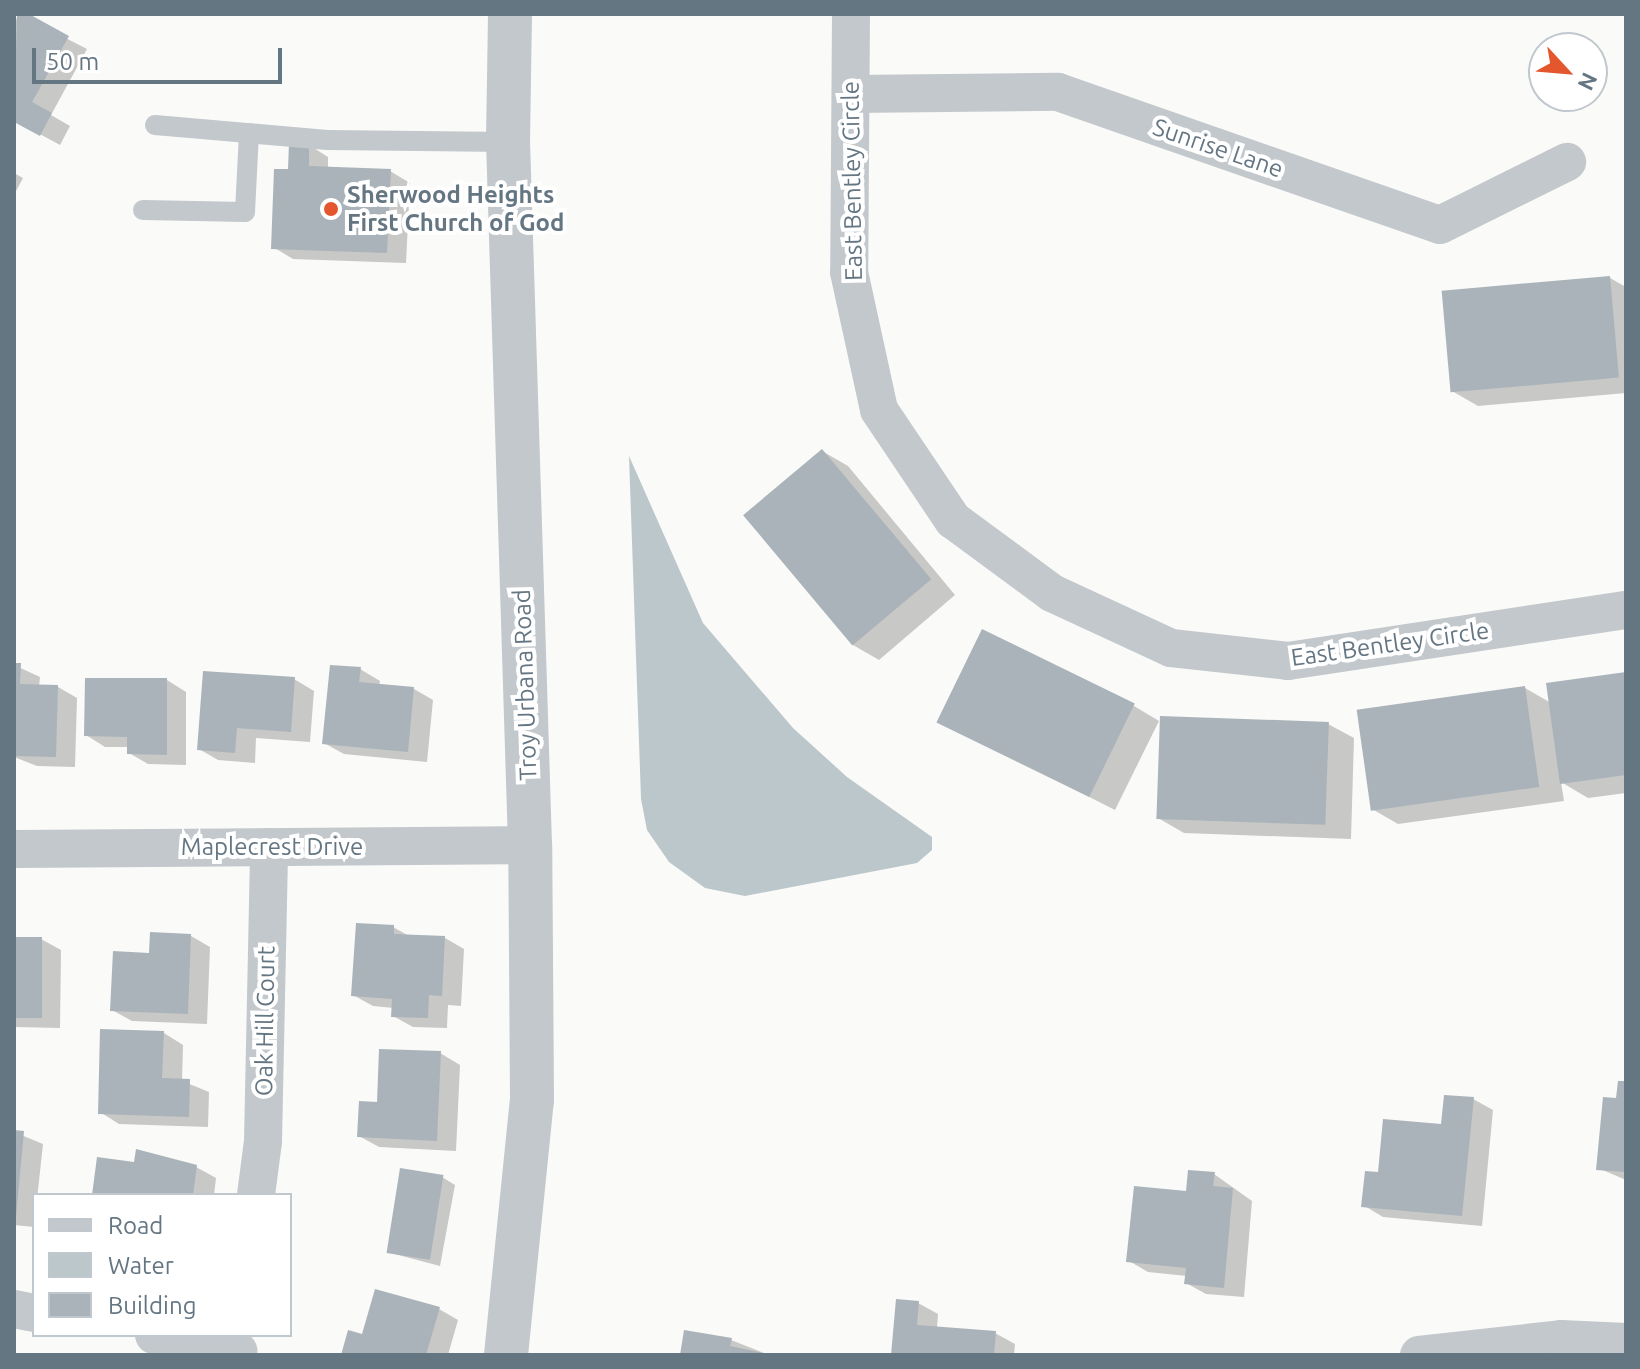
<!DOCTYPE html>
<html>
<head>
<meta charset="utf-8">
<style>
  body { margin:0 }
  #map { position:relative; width:1640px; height:1369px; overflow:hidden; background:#fafaf8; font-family:Ubuntu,sans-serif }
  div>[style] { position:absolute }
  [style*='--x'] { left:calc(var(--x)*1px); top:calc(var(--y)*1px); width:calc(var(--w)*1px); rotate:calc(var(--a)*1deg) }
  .water>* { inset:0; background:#bbc7cb }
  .shadow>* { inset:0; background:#0003 }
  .building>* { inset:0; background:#aab3b9; transform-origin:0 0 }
  .service>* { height:20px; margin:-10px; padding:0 10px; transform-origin:10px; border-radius:10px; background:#c3c8cc }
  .minor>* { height:38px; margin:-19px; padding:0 19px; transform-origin:19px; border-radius:19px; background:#c3c8cc }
  .tertiary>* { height:44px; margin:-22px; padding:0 22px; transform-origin:22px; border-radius:22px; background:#c3c8cc }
  .dots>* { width:22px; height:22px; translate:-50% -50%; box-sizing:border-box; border:4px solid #fff; border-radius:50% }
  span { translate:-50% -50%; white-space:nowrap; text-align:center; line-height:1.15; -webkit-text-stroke:8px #fff; paint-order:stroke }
  .street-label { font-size:24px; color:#657683 }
  .poi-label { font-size:24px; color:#657683; font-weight:700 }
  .left { translate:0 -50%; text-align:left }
  .frame { position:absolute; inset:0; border:16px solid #657683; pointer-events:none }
  .legend { position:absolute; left:32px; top:1193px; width:260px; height:144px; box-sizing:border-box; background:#fff; border:2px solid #c1c8cd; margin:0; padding:10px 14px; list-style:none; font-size:24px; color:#657683 }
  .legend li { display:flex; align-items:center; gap:16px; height:40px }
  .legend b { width:40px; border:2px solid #c1c8cd }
  .north { position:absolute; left:1528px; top:32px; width:80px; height:80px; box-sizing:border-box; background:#fff; border:2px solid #c1c8cd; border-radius:50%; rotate:116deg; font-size:22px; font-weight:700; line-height:32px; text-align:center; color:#657683 }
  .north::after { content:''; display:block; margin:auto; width:28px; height:36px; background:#e4572e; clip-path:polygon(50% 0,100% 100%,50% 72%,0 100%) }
  .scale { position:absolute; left:32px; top:48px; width:250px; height:36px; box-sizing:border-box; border:4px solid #657683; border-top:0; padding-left:10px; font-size:24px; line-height:28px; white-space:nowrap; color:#657683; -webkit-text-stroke:6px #fff; paint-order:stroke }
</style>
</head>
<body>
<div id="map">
  <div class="water">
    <div style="clip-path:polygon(629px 456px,703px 623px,793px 728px,847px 777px,932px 837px,932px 850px,917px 863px,745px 896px,705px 888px,669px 862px,647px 830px,641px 799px)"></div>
  </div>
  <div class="shadow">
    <div style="clip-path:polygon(19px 14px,87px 49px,51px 115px,70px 126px,60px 145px,14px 120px,14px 24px)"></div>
    <div style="clip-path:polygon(309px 145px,328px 157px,328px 169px,390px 171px,410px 183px,406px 263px,293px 259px,273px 247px,290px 171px)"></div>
    <div style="clip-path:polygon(14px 173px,23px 178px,14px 195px)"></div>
    <div style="clip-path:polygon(1610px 278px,1626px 287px,1626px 393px,1478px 406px,1452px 391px)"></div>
    <div style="clip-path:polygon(822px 451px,848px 466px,955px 595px,879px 660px,853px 645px)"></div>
    <div style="clip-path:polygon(14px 665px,40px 677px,39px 687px,58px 687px,77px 698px,75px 767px,37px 766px,14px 757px)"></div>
    <div style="clip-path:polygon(360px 669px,380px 681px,379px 686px,414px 689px,433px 700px,427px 762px,344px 754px,324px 743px)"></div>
    <div style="clip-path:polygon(1626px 674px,1626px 793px,1588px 798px,1561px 782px,1564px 801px,1398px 824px,1372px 809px,1525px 688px,1551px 703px)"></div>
    <div style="clip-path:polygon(294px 679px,314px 691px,310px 742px,256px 738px,255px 763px,218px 760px,199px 749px)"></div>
    <div style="clip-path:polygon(167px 680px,186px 692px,186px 765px,148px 764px,129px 753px,129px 747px,105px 747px,86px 735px)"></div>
    <div style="clip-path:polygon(1134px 706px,1159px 721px,1115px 810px,939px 721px)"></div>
    <div style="clip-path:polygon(1328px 724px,1354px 738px,1351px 839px,1184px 833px,1158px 818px)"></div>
    <div style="clip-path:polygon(393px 927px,409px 936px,445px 938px,464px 949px,461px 1006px,448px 1005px,447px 1028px,413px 1027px,393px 1016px,394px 1008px,373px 1006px,353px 995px)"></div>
    <div style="clip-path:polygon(191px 936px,210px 947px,207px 1024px,132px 1021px,112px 1010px,151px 955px)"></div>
    <div style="clip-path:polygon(14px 939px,41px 939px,61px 950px,60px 1028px,14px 1027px)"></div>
    <div style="clip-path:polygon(164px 1033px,183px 1045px,182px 1081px,209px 1092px,208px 1127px,119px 1124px,100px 1112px)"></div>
    <div style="clip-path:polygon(440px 1053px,460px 1065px,456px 1151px,379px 1147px,359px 1136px,379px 1104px)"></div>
    <div style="clip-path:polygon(1626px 1083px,1626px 1180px,1598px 1168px)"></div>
    <div style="clip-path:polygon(1473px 1099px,1493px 1110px,1482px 1226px,1383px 1217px,1363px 1205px,1380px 1175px)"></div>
    <div style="clip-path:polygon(14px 1132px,43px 1144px,34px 1227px,14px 1225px)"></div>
    <div style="clip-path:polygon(196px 1167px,216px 1178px,214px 1195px,94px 1195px)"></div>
    <div style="clip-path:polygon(1214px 1174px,1252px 1201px,1244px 1297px,1206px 1294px,1186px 1283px,1187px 1276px,1148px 1272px,1129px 1261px,1188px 1193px)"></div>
    <div style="clip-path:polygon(442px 1177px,455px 1185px,440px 1266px,387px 1252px)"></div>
    <div style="clip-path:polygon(918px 1303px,938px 1314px,937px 1328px,995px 1333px,1015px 1344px,1014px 1355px,893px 1355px)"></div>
    <div style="clip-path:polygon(439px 1309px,458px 1320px,448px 1355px,343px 1355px,364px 1336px)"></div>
    <div style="clip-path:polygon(731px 1340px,769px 1355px,682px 1355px)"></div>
  </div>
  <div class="building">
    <div style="clip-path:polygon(17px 14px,29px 14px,69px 36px,32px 102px,52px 113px,40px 136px,14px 122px)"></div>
    <div style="clip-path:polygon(289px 143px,309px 143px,309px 166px,391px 169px,387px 253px,271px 249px,274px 169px,288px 169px)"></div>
    <div style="left:1610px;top:276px;width:102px;height:169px;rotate:85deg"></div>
    <div style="left:822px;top:449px;width:170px;height:103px;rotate:50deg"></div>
    <div style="left:982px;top:629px;width:170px;height:104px;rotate:26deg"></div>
    <div style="clip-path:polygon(14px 663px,21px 663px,20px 684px,58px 685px,56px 757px,15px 756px)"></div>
    <div style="clip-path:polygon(330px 665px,361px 667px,359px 682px,414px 687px,408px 752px,322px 744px)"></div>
    <div style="clip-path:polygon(203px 671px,295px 677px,291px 732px,237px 728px,235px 753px,197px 750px)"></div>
    <div style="clip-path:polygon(1626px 672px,1626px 775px,1560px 784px,1546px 683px)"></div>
    <div style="clip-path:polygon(85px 678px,167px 678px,167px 755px,127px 754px,127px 737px,84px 736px)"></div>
    <div style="left:1525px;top:686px;width:102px;height:170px;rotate:82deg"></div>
    <div style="left:1160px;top:716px;width:169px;height:103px;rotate:2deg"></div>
    <div style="clip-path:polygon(356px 923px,394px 925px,394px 934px,445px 936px,442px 996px,429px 995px,428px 1018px,391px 1017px,392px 999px,351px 996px)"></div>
    <div style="clip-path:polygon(150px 932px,191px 934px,188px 1014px,110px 1011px,113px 951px,149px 953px)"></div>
    <div style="left:14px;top:937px;width:28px;height:81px"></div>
    <div style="clip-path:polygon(100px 1029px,164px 1031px,162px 1078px,190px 1079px,189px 1117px,98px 1114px)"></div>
    <div style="clip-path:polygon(379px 1049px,441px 1051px,437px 1141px,357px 1137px,359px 1101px,377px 1102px)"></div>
    <div style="clip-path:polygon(1618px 1081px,1626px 1081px,1626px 1172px,1596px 1170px,1603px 1097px,1616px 1098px)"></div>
    <div style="clip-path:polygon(1444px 1095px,1474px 1097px,1462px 1216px,1361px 1207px,1365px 1171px,1378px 1172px,1383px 1119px,1441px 1124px)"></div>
    <div style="clip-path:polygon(14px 1130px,24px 1131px,16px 1217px,14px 1217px)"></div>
    <div style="clip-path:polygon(136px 1149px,197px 1165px,193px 1195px,92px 1195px,97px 1157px,134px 1162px)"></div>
    <div style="left:400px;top:1168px;width:44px;height:86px;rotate:9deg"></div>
    <div style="clip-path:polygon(1188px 1170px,1215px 1172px,1213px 1186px,1233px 1188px,1224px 1288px,1184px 1284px,1186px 1268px,1126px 1262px,1134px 1186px,1186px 1191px)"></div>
    <div style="clip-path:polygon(375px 1289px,440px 1307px,426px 1355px,341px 1355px,348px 1330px,362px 1334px)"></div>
    <div style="clip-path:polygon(896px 1299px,919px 1301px,917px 1325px,996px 1331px,994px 1355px,891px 1355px)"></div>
    <div style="clip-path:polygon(684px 1330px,732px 1338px,730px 1346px,772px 1355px,680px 1355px)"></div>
  </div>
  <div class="service">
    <div style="--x:155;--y:125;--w:173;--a:5"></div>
    <div style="--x:327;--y:140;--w:181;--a:0.6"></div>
    <div style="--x:143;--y:210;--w:102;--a:1.1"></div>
    <div style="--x:245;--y:212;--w:79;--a:-87.1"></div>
  </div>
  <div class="minor">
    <div style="--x:851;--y:14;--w:258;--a:90.4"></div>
    <div style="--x:849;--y:272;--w:141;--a:77.7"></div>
    <div style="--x:879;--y:410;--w:133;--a:56.1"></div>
    <div style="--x:953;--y:520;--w:123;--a:36.4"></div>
    <div style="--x:1052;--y:593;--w:131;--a:24.8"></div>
    <div style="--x:1171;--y:648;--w:118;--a:6.3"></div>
    <div style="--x:1288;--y:661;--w:342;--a:-8.6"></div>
    <div style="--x:851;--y:94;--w:207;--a:-0.6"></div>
    <div style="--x:1058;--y:92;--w:404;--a:19.2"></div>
    <div style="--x:1440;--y:225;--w:142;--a:-26.4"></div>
    <div style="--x:14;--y:849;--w:516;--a:-0.44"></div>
    <div style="--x:256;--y:1195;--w:54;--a:-82.6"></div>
    <div style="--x:263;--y:1141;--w:294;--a:-88.8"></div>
    <div style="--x:14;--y:1309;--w:20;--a:11"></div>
    <div style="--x:154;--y:1335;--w:86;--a:10.8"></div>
    <div style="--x:1419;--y:1355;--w:143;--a:-6.4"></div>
    <div style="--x:1561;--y:1339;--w:65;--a:2.6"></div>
  </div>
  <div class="tertiary">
    <div style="--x:506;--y:1355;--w:256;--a:-84.2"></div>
    <div style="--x:532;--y:1100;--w:255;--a:-90.4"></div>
    <div style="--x:530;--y:845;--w:703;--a:-91.79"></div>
    <div style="--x:508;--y:142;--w:128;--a:-89.1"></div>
  </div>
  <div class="dots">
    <div style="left:331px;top:209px;background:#e4572e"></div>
  </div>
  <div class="street-label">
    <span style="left:1218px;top:148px;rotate:19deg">Sunrise Lane</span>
    <span style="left:852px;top:181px;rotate:-91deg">East Bentley Circle</span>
    <span style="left:1390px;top:644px;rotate:-8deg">East Bentley Circle</span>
    <span style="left:525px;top:685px;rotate:-92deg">Troy Urbana Road</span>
    <span style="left:272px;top:847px">Maplecrest Drive</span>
    <span style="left:265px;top:1021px;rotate:-89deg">Oak Hill Court</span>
  </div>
  <div class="poi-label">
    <span class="left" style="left:347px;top:209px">Sherwood Heights<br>First Church of God</span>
  </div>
  <div class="frame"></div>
  <ul class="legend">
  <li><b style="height:10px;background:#c3c8cc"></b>Road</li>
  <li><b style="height:22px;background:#bbc7cb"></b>Water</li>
  <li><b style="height:22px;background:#aab3b9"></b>Building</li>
  </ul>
  <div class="north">N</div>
  <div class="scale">50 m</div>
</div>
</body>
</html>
